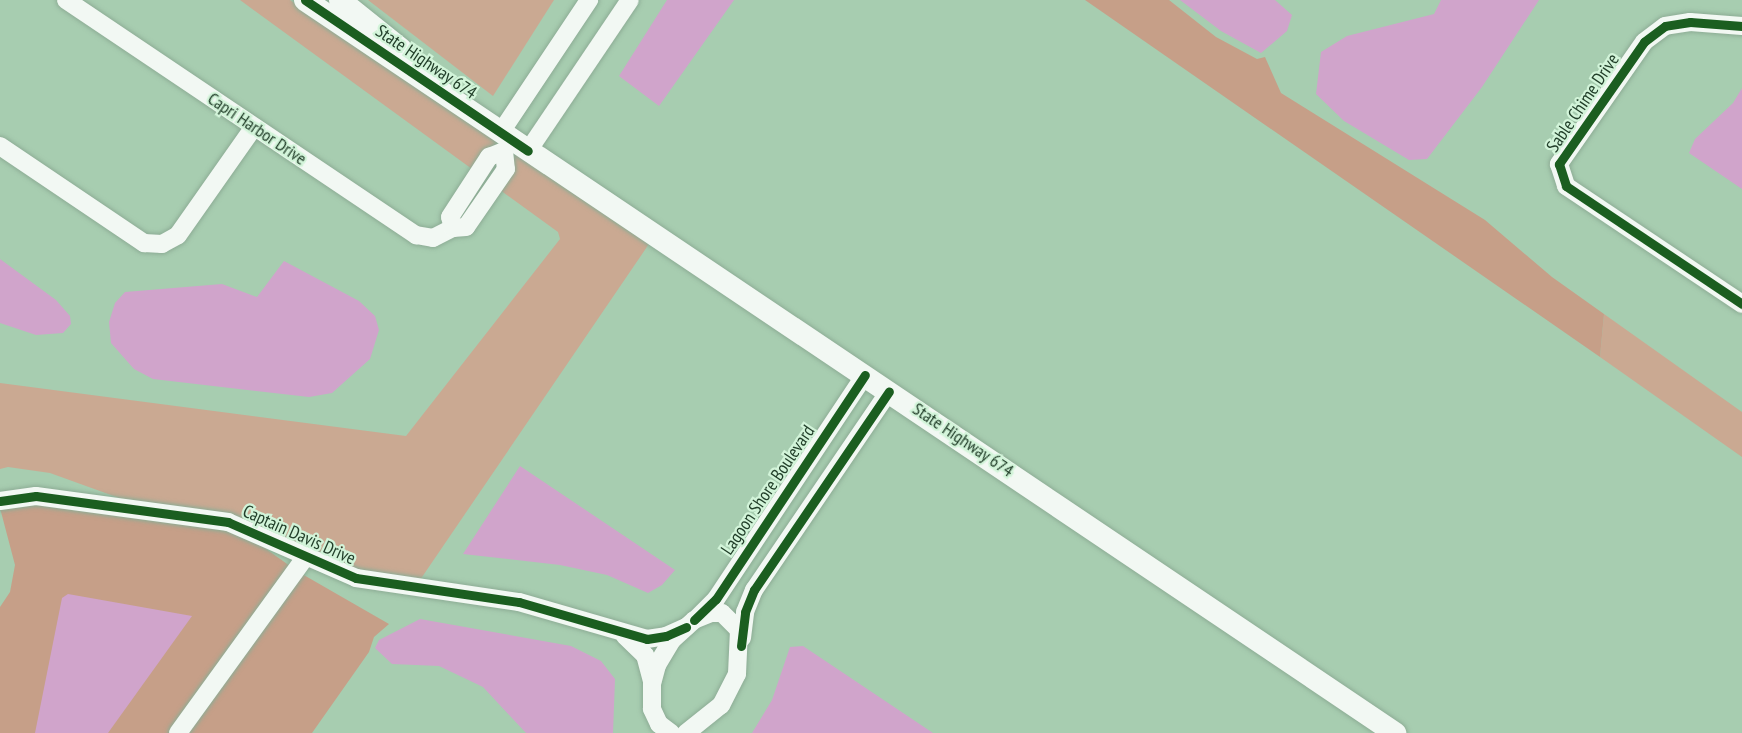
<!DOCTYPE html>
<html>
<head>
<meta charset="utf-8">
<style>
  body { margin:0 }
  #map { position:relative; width:1742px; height:733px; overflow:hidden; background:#a7cdb0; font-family:"PT Sans Narrow",sans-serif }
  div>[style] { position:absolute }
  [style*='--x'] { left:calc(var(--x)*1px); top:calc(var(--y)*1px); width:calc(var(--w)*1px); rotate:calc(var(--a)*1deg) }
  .green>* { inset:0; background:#caa992 }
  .forest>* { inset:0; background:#c69f88 }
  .water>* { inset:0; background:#d0a4cb }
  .roads { filter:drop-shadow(0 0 2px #8dac95) drop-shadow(0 0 2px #8dac95) }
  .minor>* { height:18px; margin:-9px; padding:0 9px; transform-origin:9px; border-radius:9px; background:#f2f8f3 }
  .major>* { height:22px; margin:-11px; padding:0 11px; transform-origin:11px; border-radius:11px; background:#f2f8f3 }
  .cycleway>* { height:9px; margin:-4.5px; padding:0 4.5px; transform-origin:4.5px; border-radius:4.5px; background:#1b5e20 }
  span { translate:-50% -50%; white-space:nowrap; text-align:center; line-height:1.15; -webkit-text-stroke:4.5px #d2f4d9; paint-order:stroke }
  .street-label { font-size:18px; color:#223f2a }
</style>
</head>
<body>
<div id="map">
  <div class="green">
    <div style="clip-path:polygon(240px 0,290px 0,501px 142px,485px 150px,472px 169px)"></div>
    <div style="clip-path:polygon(368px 0,554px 0,493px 96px)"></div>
    <div style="clip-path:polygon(513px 152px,651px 241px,420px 580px,358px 570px,305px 545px,122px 499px,50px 473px,8px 467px,0 469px,0 383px,406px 436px,560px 239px,558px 232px,500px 190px,514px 169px)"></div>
    <div style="clip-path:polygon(1604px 314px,1742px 412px,1742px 457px,1600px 357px)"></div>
  </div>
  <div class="forest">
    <div style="clip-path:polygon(1085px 0,1169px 0,1216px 37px,1257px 59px,1265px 57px,1281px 93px,1485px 220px,1552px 277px,1604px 314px,1600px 357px)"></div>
    <div style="clip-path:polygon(35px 504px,225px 530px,262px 546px,290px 566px,169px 733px,0 733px,0 607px,10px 592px,15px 565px,0 508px)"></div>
    <div style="clip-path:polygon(302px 574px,389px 624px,374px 637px,369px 652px,312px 733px,187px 733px)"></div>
  </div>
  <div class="water">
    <div style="clip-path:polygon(667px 0,734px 0,659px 106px,619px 76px)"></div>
    <div style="clip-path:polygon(1180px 0,1275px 0,1292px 15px,1287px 31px,1261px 53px,1221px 31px)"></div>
    <div style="clip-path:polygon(1441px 0,1539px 0,1482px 87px,1427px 159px,1409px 160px,1344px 121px,1316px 94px,1321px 52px,1347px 36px,1434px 14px)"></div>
    <div style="clip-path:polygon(1742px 88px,1742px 189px,1689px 153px,1695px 139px,1733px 103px)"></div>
    <div style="clip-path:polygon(0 259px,56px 300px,70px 316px,71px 324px,63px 333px,36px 335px,0 323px)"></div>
    <div style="clip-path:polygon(284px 261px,359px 301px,375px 316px,379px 330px,370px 359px,332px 393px,309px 397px,153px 379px,134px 369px,111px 343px,109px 322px,115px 303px,125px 292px,222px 284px,257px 297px)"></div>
    <div style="clip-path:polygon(520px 466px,675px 570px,662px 585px,648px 593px,607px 575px,560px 565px,463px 554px)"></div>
    <div style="clip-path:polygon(68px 594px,192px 616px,108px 733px,35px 733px,62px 598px)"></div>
    <div style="clip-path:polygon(420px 619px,571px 646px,601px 661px,615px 679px,613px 733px,526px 733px,483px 687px,439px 666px,392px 664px,375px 648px,379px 640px)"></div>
    <div style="clip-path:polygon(803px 646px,933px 733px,752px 733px,772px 700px,790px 647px)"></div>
  </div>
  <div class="roads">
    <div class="minor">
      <div style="--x:66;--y:0;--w:422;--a:33.9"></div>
      <div style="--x:416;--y:235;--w:17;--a:10"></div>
      <div style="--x:433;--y:238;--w:22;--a:-27"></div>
      <div style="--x:1742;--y:26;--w:52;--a:-175.6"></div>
      <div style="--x:1690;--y:22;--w:25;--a:171"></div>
      <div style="--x:1665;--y:26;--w:26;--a:143"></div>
      <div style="--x:1644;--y:42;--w:149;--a:124.9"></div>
      <div style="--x:1559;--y:164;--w:23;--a:72"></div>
      <div style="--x:1566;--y:186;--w:212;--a:33.8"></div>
      <div style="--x:501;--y:132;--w:159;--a:-56.3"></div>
      <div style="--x:0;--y:146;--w:174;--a:34"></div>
      <div style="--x:144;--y:243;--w:18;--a:3"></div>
      <div style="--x:162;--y:244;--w:18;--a:-29"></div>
      <div style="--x:178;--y:235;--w:132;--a:-54.9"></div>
      <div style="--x:504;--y:151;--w:18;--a:84"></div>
      <div style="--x:506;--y:169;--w:70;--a:124.6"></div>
      <div style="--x:466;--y:227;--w:13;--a:176"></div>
      <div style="--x:453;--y:228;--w:11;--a:-105"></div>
      <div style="--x:450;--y:217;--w:72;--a:-57"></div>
      <div style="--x:489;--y:157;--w:16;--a:-22"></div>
      <div style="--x:528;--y:151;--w:182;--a:-56"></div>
      <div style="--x:0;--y:501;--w:36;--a:-8"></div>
      <div style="--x:36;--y:496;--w:194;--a:7.7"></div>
      <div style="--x:228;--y:522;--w:140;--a:23.6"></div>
      <div style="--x:356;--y:578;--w:165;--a:8.4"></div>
      <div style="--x:519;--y:602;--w:133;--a:16.1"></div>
      <div style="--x:647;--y:639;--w:19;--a:-9"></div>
      <div style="--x:666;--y:636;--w:22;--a:-24"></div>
      <div style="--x:698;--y:617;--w:25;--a:-45"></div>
      <div style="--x:716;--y:599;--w:269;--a:-56.4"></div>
      <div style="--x:625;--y:636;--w:28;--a:44"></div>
      <div style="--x:645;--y:655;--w:28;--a:75"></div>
      <div style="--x:742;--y:638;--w:26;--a:-83"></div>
      <div style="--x:745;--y:612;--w:24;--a:-68"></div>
      <div style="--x:754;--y:590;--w:240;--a:-55.8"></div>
      <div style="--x:178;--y:733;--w:218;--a:-54.1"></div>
      <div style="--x:671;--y:733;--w:15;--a:-143"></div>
      <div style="--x:659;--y:724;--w:17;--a:-115"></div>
      <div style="--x:652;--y:709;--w:25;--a:-90"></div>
      <div style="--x:652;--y:684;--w:20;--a:-75"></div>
      <div style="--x:657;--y:665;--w:29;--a:-59"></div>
      <div style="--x:672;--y:640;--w:30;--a:-42"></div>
      <div style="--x:694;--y:620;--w:18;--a:-22"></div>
      <div style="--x:711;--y:613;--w:11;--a:0"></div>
      <div style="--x:722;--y:613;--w:24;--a:45"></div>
      <div style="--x:739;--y:630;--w:44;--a:92.6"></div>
      <div style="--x:737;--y:674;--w:35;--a:117"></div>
      <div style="--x:721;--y:705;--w:45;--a:141.3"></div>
    </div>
    <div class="major">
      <div style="--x:305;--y:0;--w:1314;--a:33.92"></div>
      <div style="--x:340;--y:0;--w:78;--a:38.8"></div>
    </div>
  </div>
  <div class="cycleway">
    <div style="--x:305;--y:0;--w:269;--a:34.1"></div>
    <div style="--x:1742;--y:26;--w:52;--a:-175.6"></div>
    <div style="--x:1690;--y:22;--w:25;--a:171"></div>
    <div style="--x:1665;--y:26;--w:26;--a:143"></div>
    <div style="--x:1644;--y:42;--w:149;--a:124.9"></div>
    <div style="--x:1559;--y:164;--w:23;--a:72"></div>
    <div style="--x:1566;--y:186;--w:212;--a:33.8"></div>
    <div style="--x:0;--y:501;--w:36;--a:-8"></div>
    <div style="--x:36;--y:496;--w:194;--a:7.7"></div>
    <div style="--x:228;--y:522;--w:140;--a:23.6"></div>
    <div style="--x:356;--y:578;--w:165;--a:8.4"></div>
    <div style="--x:519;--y:602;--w:133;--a:16.1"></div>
    <div style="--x:647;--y:639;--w:19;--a:-9"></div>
    <div style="--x:666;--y:636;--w:22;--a:-24"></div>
    <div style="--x:694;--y:620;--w:30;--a:-44"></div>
    <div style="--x:716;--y:599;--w:269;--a:-56.4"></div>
    <div style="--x:741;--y:646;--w:34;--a:-83"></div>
    <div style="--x:745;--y:612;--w:24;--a:-68"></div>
    <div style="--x:754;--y:590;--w:240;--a:-55.8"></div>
  </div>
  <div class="street-label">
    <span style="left:426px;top:62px;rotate:34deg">State Highway 674</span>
    <span style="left:1583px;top:103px;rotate:-56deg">Sable Chime Drive</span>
    <span style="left:257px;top:129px;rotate:34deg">Capri Harbor Drive</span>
    <span style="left:963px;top:440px;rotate:34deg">State Highway 674</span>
    <span style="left:768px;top:490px;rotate:-56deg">Lagoon Shore Boulevard</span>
    <span style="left:299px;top:535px;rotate:24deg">Captain Davis Drive</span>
  </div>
</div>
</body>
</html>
